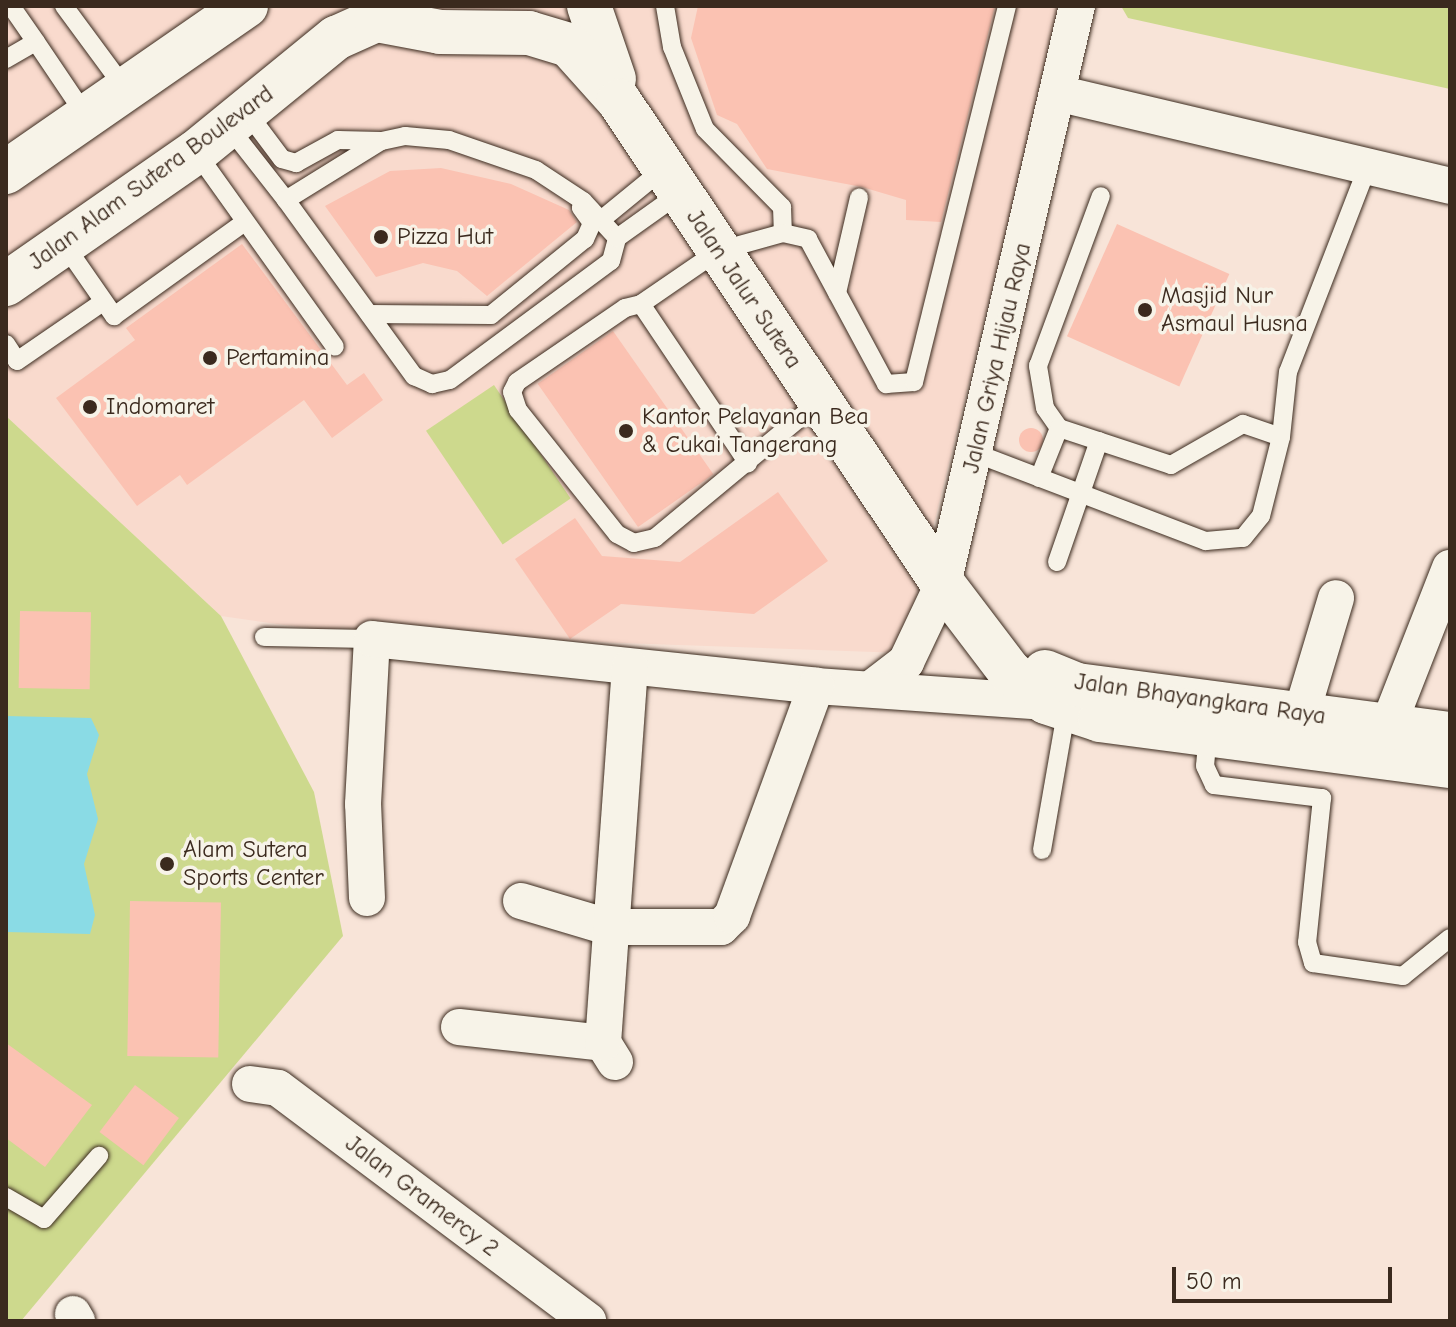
<!DOCTYPE html>
<html>
<head>
<meta charset="utf-8">
<style>
  body { margin:0 }
  #map { position:relative; width:1456px; height:1327px; overflow:hidden; background:#f8e4d8; font-family:"Comic Neue",sans-serif }
  div>[style] { position:absolute }
  [style*='--x'] { left:calc(var(--x)*1px); top:calc(var(--y)*1px); width:calc(var(--w)*1px); rotate:calc(var(--a)*1deg) }
  .built>* { inset:0; background:#f9dacd }
  .green>* { inset:0; background:#cdd98d; transform-origin:0 0 }
  .water>* { inset:0; background:#8adbe5 }
  .building>* { inset:0; background:#fbc2b2; transform-origin:0 0 }
  .round { border-radius:50% }
  .roads { filter:drop-shadow(0 0 2px #3b2a1e) drop-shadow(0 0 2px #3b2a1e) }
  .lane>* { height:18px; margin:-9px; padding:0 9px; transform-origin:9px; border-radius:9px; background:#f7f3e8 }
  .street>* { height:36px; margin:-18px; padding:0 18px; transform-origin:18px; border-radius:18px; background:#f7f3e8 }
  .secondary>* { height:44px; margin:-22px; padding:0 22px; transform-origin:22px; border-radius:22px; background:#f7f3e8 }
  .dots>* { width:22px; height:22px; translate:-50% -50%; box-sizing:border-box; border:4px solid #f7f3e8; border-radius:50% }
  span { translate:-50% -50%; white-space:nowrap; text-align:center; line-height:1.15; -webkit-text-stroke:7px #f7f3e8; paint-order:stroke }
  .street-label { font-size:24px; color:#3b2a1e }
  .poi-label { font-size:24px; color:#3b2a1e }
  .left { translate:0 -50%; text-align:left }
  .frame { position:absolute; inset:0; border:8px solid #3b2a1e; pointer-events:none }
  .scale { position:absolute; left:1172px; top:1267px; width:220px; height:36px; box-sizing:border-box; border:4px solid #3b2a1e; border-top:0; padding-left:10px; font-size:24px; line-height:28px; white-space:nowrap; color:#3b2a1e; -webkit-text-stroke:6px #f7f3e8; paint-order:stroke }
</style>
</head>
<body>
<div id="map">
  <div class="built">
    <div style="clip-path:polygon(6px 6px,1062px 6px,902px 653px,341px 633px,221px 616px,6px 416px)"></div>
  </div>
  <div class="green">
    <div style="clip-path:polygon(1121px 6px,1450px 6px,1450px 89px,1128px 18px)"></div>
    <div style="left:494px;top:385px;width:137px;height:82px;rotate:56deg"></div>
    <div style="clip-path:polygon(6px 416px,221px 616px,314px 792px,343px 936px,21px 1321px,6px 1321px)"></div>
  </div>
  <div class="water">
    <div style="clip-path:polygon(6px 716px,91px 718px,99px 735px,87px 774px,98px 819px,84px 864px,95px 915px,90px 934px,6px 932px)"></div>
  </div>
  <div class="building">
    <div style="clip-path:polygon(698px 6px,995px 6px,941px 222px,906px 220px,906px 200px,862px 187px,767px 169px,737px 124px,717px 115px,691px 38px)"></div>
    <div style="clip-path:polygon(441px 168px,511px 184px,569px 210px,577px 222px,487px 296px,457px 271px,423px 263px,376px 277px,325px 206px,390px 171px)"></div>
    <div style="left:1117px;top:224px;width:123px;height:123px;rotate:24deg"></div>
    <div style="clip-path:polygon(242px 244px,347px 385px,364px 373px,383px 400px,332px 438px,304px 400px,187px 485px,180px 475px,137px 506px,56px 398px,135px 340px,126px 328px)"></div>
    <div style="left:613px;top:331px;width:175px;height:92px;rotate:55deg"></div>
    <div class="round" style="left:1019px;top:428px;width:24px;height:24px"></div>
    <div style="clip-path:polygon(778px 492px,828px 561px,754px 614px,621px 604px,570px 639px,515px 559px,575px 518px,602px 556px,680px 562px)"></div>
    <div style="left:20px;top:611px;width:71px;height:77px;rotate:1deg"></div>
    <div style="left:130px;top:901px;width:91px;height:155px;rotate:1deg"></div>
    <div style="clip-path:polygon(6px 1043px,92px 1105px,45px 1167px,6px 1138px)"></div>
    <div style="left:135px;top:1085px;width:55px;height:59px;rotate:37deg"></div>
  </div>
  <div class="roads">
    <div class="lane">
      <div style="--x:64;--y:6;--w:104;--a:53.6"></div>
      <div style="--x:665;--y:6;--w:42;--a:80.3"></div>
      <div style="--x:672;--y:47;--w:88;--a:68.1"></div>
      <div style="--x:705;--y:129;--w:110;--a:45.4"></div>
      <div style="--x:782;--y:207;--w:26;--a:88"></div>
      <div style="--x:36;--y:42;--w:89;--a:56"></div>
      <div style="--x:6;--y:59;--w:34;--a:-30"></div>
      <div style="--x:36;--y:42;--w:44;--a:-124.8"></div>
      <div style="--x:246;--y:111;--w:60;--a:53.1"></div>
      <div style="--x:282;--y:159;--w:15;--a:16"></div>
      <div style="--x:296;--y:163;--w:48;--a:-28.7"></div>
      <div style="--x:338;--y:140;--w:43;--a:1.3"></div>
      <div style="--x:228;--y:126;--w:94;--a:51.9"></div>
      <div style="--x:196;--y:152;--w:239;--a:54.5"></div>
      <div style="--x:601;--y:220;--w:79;--a:-39.3"></div>
      <div style="--x:617;--y:238;--w:50;--a:-132.6"></div>
      <div style="--x:583;--y:201;--w:56;--a:-146.6"></div>
      <div style="--x:536;--y:170;--w:92;--a:-161"></div>
      <div style="--x:449;--y:140;--w:44;--a:-174.8"></div>
      <div style="--x:405;--y:136;--w:25;--a:168"></div>
      <div style="--x:381;--y:141;--w:112;--a:148.2"></div>
      <div style="--x:286;--y:200;--w:218;--a:54"></div>
      <div style="--x:414;--y:376;--w:20;--a:24"></div>
      <div style="--x:432;--y:384;--w:18;--a:-13"></div>
      <div style="--x:450;--y:380;--w:200;--a:-36.5"></div>
      <div style="--x:611;--y:261;--w:24;--a:-75"></div>
      <div style="--x:617;--y:238;--w:77;--a:-35.5"></div>
      <div style="--x:64;--y:244;--w:88;--a:55.2"></div>
      <div style="--x:114;--y:316;--w:161;--a:-35.7"></div>
      <div style="--x:837;--y:293;--w:98;--a:-77"></div>
      <div style="--x:641;--y:304;--w:192;--a:56.1"></div>
      <div style="--x:369;--y:314;--w:122;--a:0.5"></div>
      <div style="--x:491;--y:315;--w:121;--a:-39"></div>
      <div style="--x:585;--y:239;--w:17;--a:-66"></div>
      <div style="--x:592;--y:223;--w:19;--a:-126"></div>
      <div style="--x:6;--y:344;--w:20;--a:57"></div>
      <div style="--x:17;--y:361;--w:104;--a:-34.5"></div>
      <div style="--x:820;--y:401;--w:214;--a:140.3"></div>
      <div style="--x:655;--y:538;--w:22;--a:167"></div>
      <div style="--x:634;--y:543;--w:19;--a:-152"></div>
      <div style="--x:617;--y:534;--w:159;--a:-128.6"></div>
      <div style="--x:518;--y:410;--w:19;--a:-108"></div>
      <div style="--x:512;--y:392;--w:11;--a:-63"></div>
      <div style="--x:517;--y:382;--w:131;--a:-34.4"></div>
      <div style="--x:625;--y:308;--w:16;--a:-14"></div>
      <div style="--x:641;--y:304;--w:93;--a:-34.5"></div>
      <div style="--x:718;--y:251;--w:67;--a:-15.5"></div>
      <div style="--x:783;--y:233;--w:26;--a:13"></div>
      <div style="--x:808;--y:239;--w:165;--a:61.7"></div>
      <div style="--x:886;--y:384;--w:28;--a:-4"></div>
      <div style="--x:914;--y:382;--w:387;--a:-76.1"></div>
      <div style="--x:1059;--y:428;--w:24;--a:-125"></div>
      <div style="--x:1045;--y:408;--w:43;--a:-99.5"></div>
      <div style="--x:1038;--y:366;--w:181;--a:-69.7"></div>
      <div style="--x:975;--y:453;--w:247;--a:20.9"></div>
      <div style="--x:1206;--y:541;--w:37;--a:-5"></div>
      <div style="--x:1243;--y:538;--w:28;--a:-51"></div>
      <div style="--x:1261;--y:516;--w:81;--a:-75.8"></div>
      <div style="--x:1281;--y:437;--w:65;--a:-83.9"></div>
      <div style="--x:1288;--y:372;--w:219;--a:-68.8"></div>
      <div style="--x:1039;--y:478;--w:54;--a:-68.2"></div>
      <div style="--x:1059;--y:428;--w:118;--a:18.3"></div>
      <div style="--x:1171;--y:465;--w:83;--a:-29.7"></div>
      <div style="--x:1243;--y:424;--w:40;--a:18.9"></div>
      <div style="--x:1057;--y:562;--w:128;--a:-70.9"></div>
      <div style="--x:264;--y:637;--w:108;--a:1.1"></div>
      <div style="--x:1208;--y:732;--w:34;--a:95"></div>
      <div style="--x:1205;--y:766;--w:21;--a:65"></div>
      <div style="--x:1214;--y:785;--w:109;--a:6.9"></div>
      <div style="--x:1322;--y:798;--w:145;--a:95.9"></div>
      <div style="--x:1307;--y:942;--w:22;--a:74"></div>
      <div style="--x:1313;--y:963;--w:91;--a:8.2"></div>
      <div style="--x:1403;--y:976;--w:60;--a:-39"></div>
      <div style="--x:1042;--y:850;--w:140;--a:-80.1"></div>
      <div style="--x:6;--y:1197;--w:44;--a:30.1"></div>
      <div style="--x:44;--y:1219;--w:84;--a:-48.9"></div>
    </div>
    <div class="street">
      <div style="--x:1057;--y:93;--w:404;--a:13.3"></div>
      <div style="--x:872;--y:688;--w:43;--a:-37.4"></div>
      <div style="--x:906;--y:662;--w:86;--a:-64.6"></div>
      <div style="--x:943;--y:584;--w:593;--a:-76.95"></div>
      <div style="--x:1301;--y:715;--w:122;--a:-73.3"></div>
      <div style="--x:1388;--y:726;--w:170;--a:-68.6"></div>
      <div style="--x:367;--y:898;--w:94;--a:-92.4"></div>
      <div style="--x:363;--y:804;--w:165;--a:-86.9"></div>
      <div style="--x:372;--y:639;--w:446;--a:6"></div>
      <div style="--x:816;--y:686;--w:231;--a:4"></div>
      <div style="--x:521;--y:901;--w:91;--a:16.6"></div>
      <div style="--x:608;--y:927;--w:113;--a:0"></div>
      <div style="--x:721;--y:927;--w:16;--a:-45"></div>
      <div style="--x:732;--y:916;--w:245;--a:-69.9"></div>
      <div style="--x:459;--y:1027;--w:145;--a:6.3"></div>
      <div style="--x:615;--y:1062;--w:22;--a:-122"></div>
      <div style="--x:603;--y:1043;--w:377;--a:-85.9"></div>
      <div style="--x:250;--y:1084;--w:28;--a:8"></div>
      <div style="--x:278;--y:1088;--w:388;--a:36.9"></div>
      <div style="--x:73;--y:1314;--w:8;--a:60"></div>
    </div>
    <div class="secondary">
      <div style="--x:589;--y:6;--w:77;--a:71.1"></div>
      <div style="--x:376;--y:20;--w:65;--a:10.6"></div>
      <div style="--x:440;--y:32;--w:89;--a:0.6"></div>
      <div style="--x:529;--y:33;--w:42;--a:16.7"></div>
      <div style="--x:569;--y:45;--w:75;--a:48.2"></div>
      <div style="--x:619;--y:101;--w:582;--a:56.15"></div>
      <div style="--x:943;--y:584;--w:109;--a:52.8"></div>
      <div style="--x:1009;--y:671;--w:48;--a:40"></div>
      <div style="--x:1046;--y:702;--w:57;--a:18.4"></div>
      <div style="--x:1100;--y:720;--w:353;--a:7.5"></div>
      <div style="--x:6;--y:172;--w:292;--a:-34.7"></div>
      <div style="--x:6;--y:284;--w:231;--a:-34.8"></div>
      <div style="--x:196;--y:152;--w:181;--a:-39.2"></div>
      <div style="--x:336;--y:38;--w:44;--a:-24.2"></div>
      <div style="--x:376;--y:20;--w:29;--a:-8"></div>
      <div style="--x:1045;--y:672;--w:35;--a:22"></div>
      <div style="--x:1077;--y:685;--w:376;--a:7.5"></div>
    </div>
  </div>
  <div class="dots">
    <div style="left:381px;top:237px;background:#3b2a1e"></div>
    <div style="left:1145px;top:310px;background:#3b2a1e"></div>
    <div style="left:210px;top:358px;background:#3b2a1e"></div>
    <div style="left:90px;top:407px;background:#3b2a1e"></div>
    <div style="left:626px;top:431px;background:#3b2a1e"></div>
    <div style="left:167px;top:864px;background:#3b2a1e"></div>
  </div>
  <div class="street-label">
    <span style="left:151px;top:178px;rotate:-36deg">Jalan Alam Sutera Boulevard</span>
    <span style="left:744px;top:289px;rotate:56deg">Jalan Jalur Sutera</span>
    <span style="left:997px;top:358px;rotate:-77deg">Jalan Griya Hijau Raya</span>
    <span style="left:1200px;top:699px;rotate:8deg">Jalan Bhayangkara Raya</span>
    <span style="left:422px;top:1196px;rotate:37deg">Jalan Gramercy 2</span>
  </div>
  <div class="poi-label">
    <span class="left" style="left:397px;top:237px">Pizza Hut</span>
    <span class="left" style="left:1161px;top:310px">Masjid Nur<br>Asmaul Husna</span>
    <span class="left" style="left:226px;top:358px">Pertamina</span>
    <span class="left" style="left:106px;top:407px">Indomaret</span>
    <span class="left" style="left:642px;top:431px">Kantor Pelayanan Bea<br>&amp; Cukai Tangerang</span>
    <span class="left" style="left:183px;top:864px">Alam Sutera<br>Sports Center</span>
  </div>
  <div class="frame"></div>
  <div class="scale">50 m</div>
</div>
</body>
</html>
